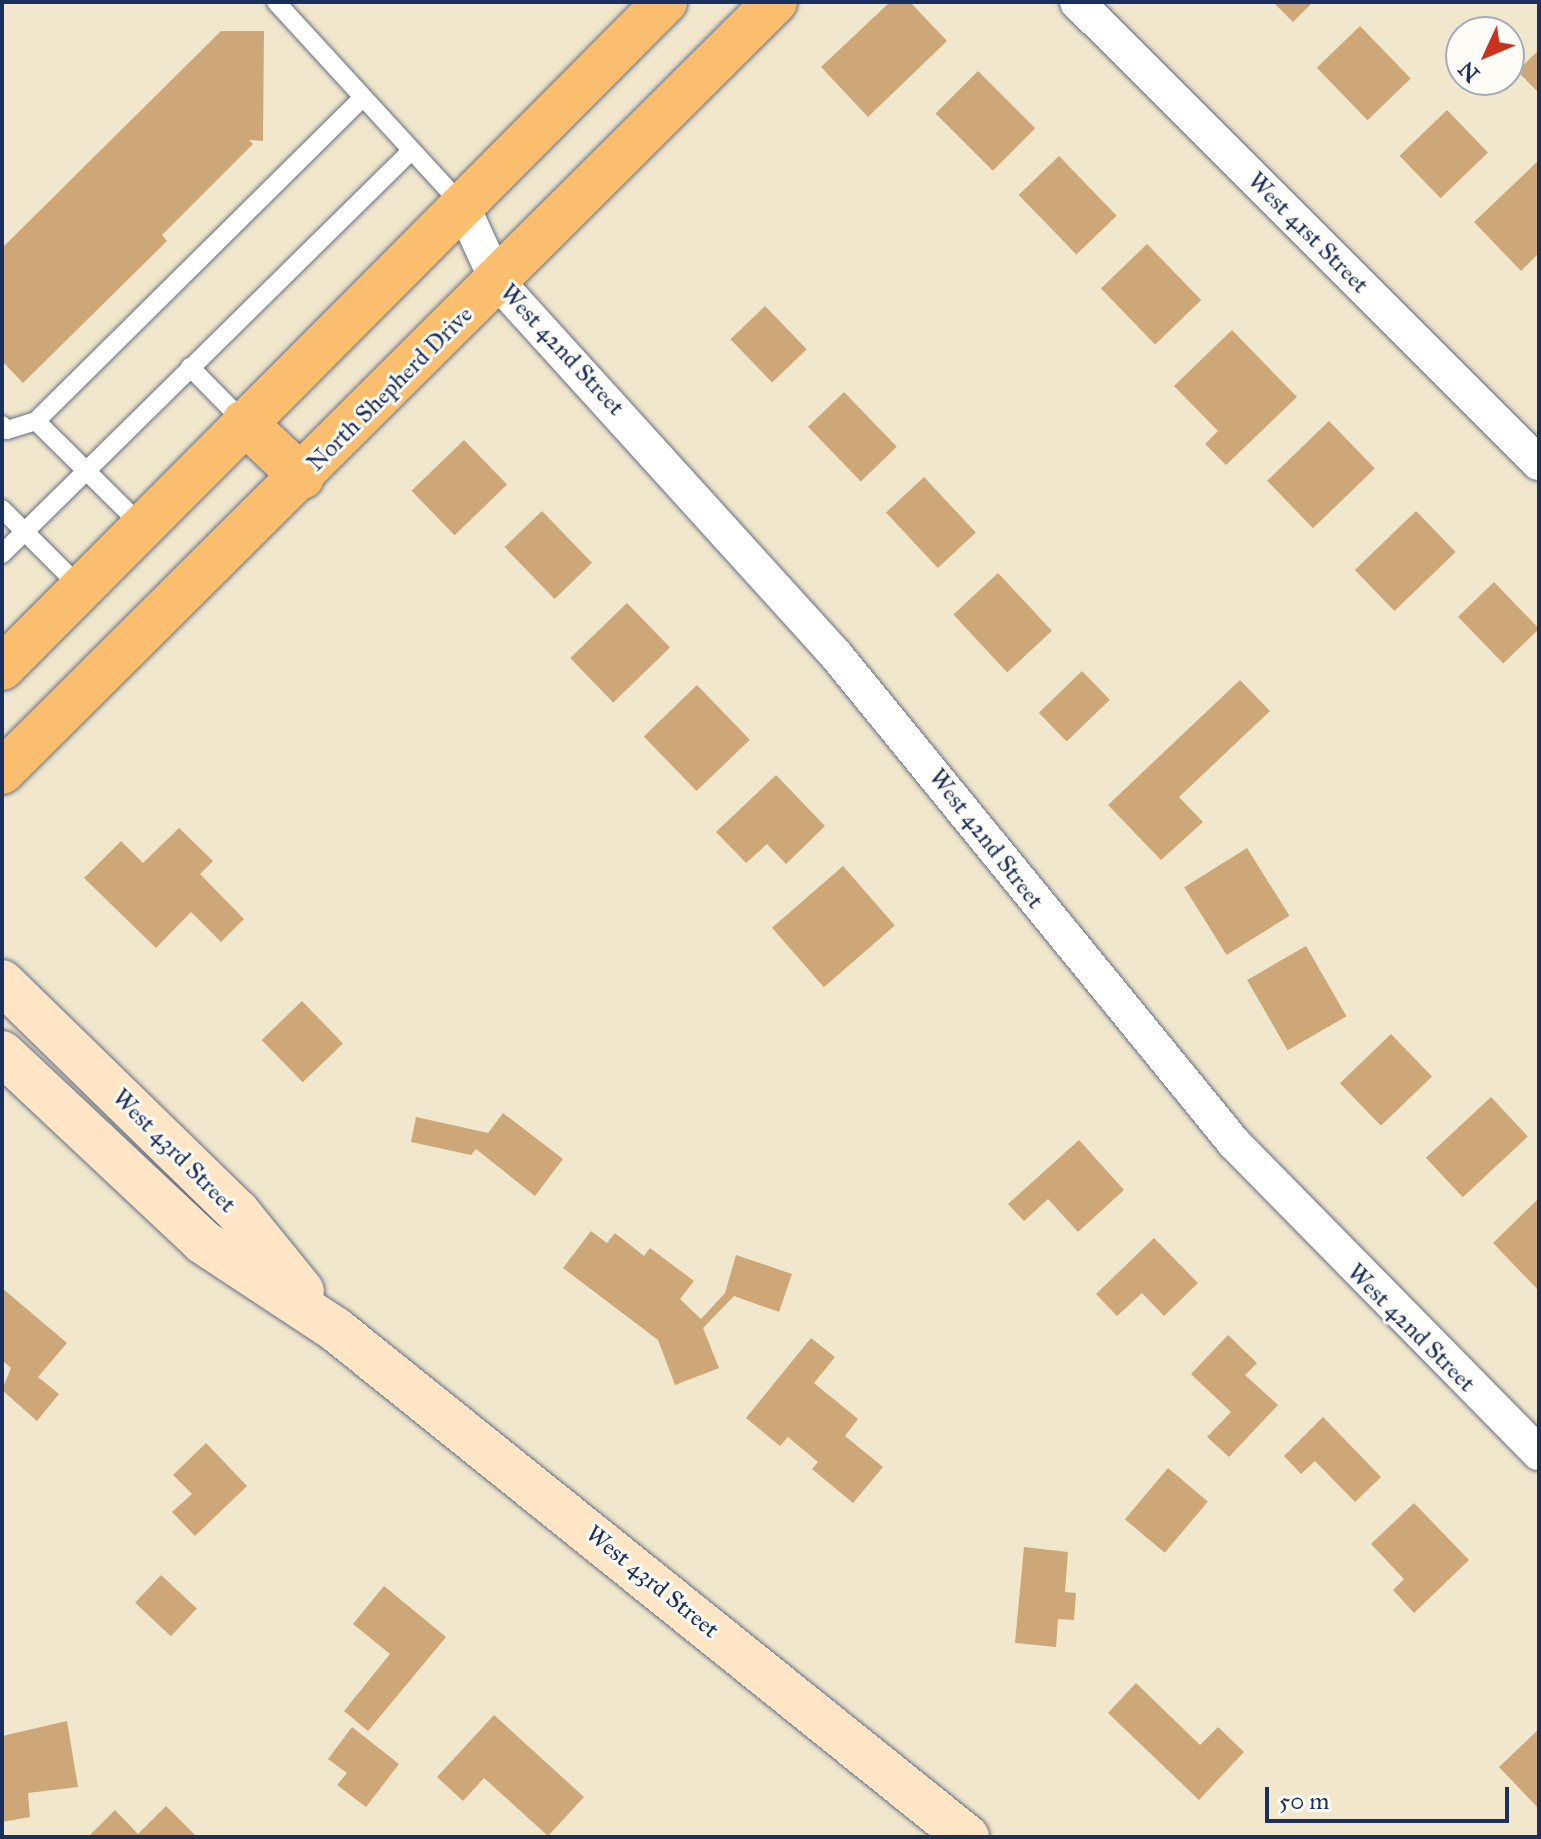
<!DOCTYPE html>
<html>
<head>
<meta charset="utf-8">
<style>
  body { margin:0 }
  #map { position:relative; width:1541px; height:1839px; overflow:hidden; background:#f0e7cc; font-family:"IM FELL Great Primer",serif }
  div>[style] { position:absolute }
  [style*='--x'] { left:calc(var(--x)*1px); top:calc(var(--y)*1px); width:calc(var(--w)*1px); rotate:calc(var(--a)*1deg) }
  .building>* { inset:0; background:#cea778; transform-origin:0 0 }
  .roads { filter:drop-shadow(0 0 2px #666f84) drop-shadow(0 0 2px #666f84) }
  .lane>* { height:18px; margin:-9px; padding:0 9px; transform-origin:9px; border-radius:9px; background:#fff }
  .street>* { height:34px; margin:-17px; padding:0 17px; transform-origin:17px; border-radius:17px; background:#fff }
  .secondary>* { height:44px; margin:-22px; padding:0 22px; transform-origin:22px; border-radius:22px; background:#fde5c5 }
  .primary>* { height:44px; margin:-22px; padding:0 22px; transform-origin:22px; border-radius:22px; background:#fabe6e }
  span { translate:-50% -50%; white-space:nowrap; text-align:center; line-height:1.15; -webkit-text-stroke:6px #fdfcf7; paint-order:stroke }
  .street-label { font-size:24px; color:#1b2f5e }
  .frame { position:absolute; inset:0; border:4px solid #1b2f5e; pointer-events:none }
  .north { position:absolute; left:1445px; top:16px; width:80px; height:80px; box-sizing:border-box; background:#fdfcf7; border:2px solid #a3aaba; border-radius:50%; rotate:226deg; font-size:22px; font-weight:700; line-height:32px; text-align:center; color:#1b2f5e }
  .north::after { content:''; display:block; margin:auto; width:28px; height:36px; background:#c8321e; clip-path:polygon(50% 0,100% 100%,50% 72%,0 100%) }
  .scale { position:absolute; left:1265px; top:1787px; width:244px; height:36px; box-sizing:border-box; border:4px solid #1b2f5e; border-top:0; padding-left:10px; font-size:24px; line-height:28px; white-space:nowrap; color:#1b2f5e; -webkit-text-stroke:6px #fdfcf7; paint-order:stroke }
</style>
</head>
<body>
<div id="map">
  <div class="building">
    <div style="clip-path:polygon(890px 2px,910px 2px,947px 41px,868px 117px,821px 67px)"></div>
    <div style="clip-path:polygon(1273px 2px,1313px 2px,1293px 22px)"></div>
    <div style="left:1360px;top:26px;width:73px;height:60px;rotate:46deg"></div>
    <div style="clip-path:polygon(221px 31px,264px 31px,263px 141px,249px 140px,253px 144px,162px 235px,167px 241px,23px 383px,2px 361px,2px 248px)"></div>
    <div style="clip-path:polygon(1539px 50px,1539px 93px,1517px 71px)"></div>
    <div style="left:978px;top:71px;width:81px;height:60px;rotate:45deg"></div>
    <div style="left:1447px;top:110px;width:59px;height:66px;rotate:46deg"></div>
    <div style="left:1059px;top:156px;width:83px;height:56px;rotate:46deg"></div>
    <div style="clip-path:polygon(1539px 160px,1539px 253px,1521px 271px,1474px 222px)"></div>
    <div style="left:1147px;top:244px;width:78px;height:64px;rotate:46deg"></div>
    <div style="left:765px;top:306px;width:60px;height:48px;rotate:46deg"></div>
    <div style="clip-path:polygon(1232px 330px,1297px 397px,1226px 465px,1205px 444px,1218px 431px,1174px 386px)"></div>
    <div style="left:844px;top:392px;width:76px;height:50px;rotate:46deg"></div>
    <div style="left:1329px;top:421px;width:66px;height:86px;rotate:46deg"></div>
    <div style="left:464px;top:440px;width:62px;height:73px;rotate:46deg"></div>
    <div style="left:924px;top:477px;width:76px;height:52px;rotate:47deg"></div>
    <div style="left:542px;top:511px;width:72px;height:52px;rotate:46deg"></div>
    <div style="left:1416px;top:511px;width:57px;height:85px;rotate:46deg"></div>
    <div style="left:998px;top:573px;width:79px;height:61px;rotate:47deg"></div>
    <div style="left:1494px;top:582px;width:65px;height:50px;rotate:46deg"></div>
    <div style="left:627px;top:603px;width:62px;height:79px;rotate:46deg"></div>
    <div style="left:1082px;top:671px;width:40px;height:60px;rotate:46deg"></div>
    <div style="clip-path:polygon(1240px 680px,1270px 711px,1179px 797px,1203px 822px,1161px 860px,1108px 805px)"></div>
    <div style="left:697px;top:685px;width:76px;height:74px;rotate:46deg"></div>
    <div style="clip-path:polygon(776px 775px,825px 826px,786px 864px,767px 844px,746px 863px,716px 832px)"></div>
    <div style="clip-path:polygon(179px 828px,213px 861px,200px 874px,244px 919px,221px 942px,191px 912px,156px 948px,84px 878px,121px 841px,143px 863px)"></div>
    <div style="left:1247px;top:848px;width:80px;height:74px;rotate:58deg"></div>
    <div style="left:843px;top:866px;width:79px;height:94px;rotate:49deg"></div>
    <div style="left:1306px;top:946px;width:81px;height:68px;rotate:60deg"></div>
    <div style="left:302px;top:1001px;width:59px;height:56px;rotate:46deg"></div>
    <div style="left:1391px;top:1034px;width:59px;height:71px;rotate:46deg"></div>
    <div style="left:1491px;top:1097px;width:54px;height:89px;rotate:47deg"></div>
    <div style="clip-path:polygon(503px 1113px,563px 1159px,535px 1196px,476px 1149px,471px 1155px,411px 1142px,416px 1117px,488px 1133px)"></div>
    <div style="clip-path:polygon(1079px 1140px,1124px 1190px,1078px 1232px,1048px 1199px,1024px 1221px,1008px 1204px)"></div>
    <div style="clip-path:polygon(1539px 1198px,1539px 1291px,1493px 1243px)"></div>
    <div style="clip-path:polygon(591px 1231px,607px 1243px,615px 1233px,644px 1256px,650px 1248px,694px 1281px,680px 1299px,701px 1319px,725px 1293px,736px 1255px,792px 1274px,779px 1312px,734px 1296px,703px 1328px,719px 1368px,675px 1385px,658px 1340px,563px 1268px)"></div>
    <div style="clip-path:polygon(1154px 1238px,1198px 1283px,1164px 1316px,1142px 1293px,1117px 1316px,1096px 1294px)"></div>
    <div style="clip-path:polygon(2px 1288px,67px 1343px,38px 1377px,59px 1394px,37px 1421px,2px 1390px,11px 1368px,2px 1360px)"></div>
    <div style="clip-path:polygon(1228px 1335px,1257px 1363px,1245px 1375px,1278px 1405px,1229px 1457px,1207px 1437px,1231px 1412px,1191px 1374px)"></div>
    <div style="clip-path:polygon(811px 1338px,835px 1357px,814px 1383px,858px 1419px,845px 1436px,883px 1467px,853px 1503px,812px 1469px,818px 1462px,788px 1437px,780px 1446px,746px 1418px)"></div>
    <div style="clip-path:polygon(1323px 1417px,1381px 1477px,1355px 1502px,1315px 1461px,1301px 1474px,1284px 1456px)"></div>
    <div style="clip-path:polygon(206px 1443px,247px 1486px,195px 1536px,172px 1512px,192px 1494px,173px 1475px)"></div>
    <div style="left:1168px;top:1468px;width:52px;height:67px;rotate:40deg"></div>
    <div style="clip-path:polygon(1414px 1503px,1469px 1560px,1414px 1613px,1393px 1590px,1404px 1579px,1371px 1544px)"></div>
    <div style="clip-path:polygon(1024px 1547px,1068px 1552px,1065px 1592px,1076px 1593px,1074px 1620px,1058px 1619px,1056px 1647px,1015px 1643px)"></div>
    <div style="left:161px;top:1575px;width:49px;height:38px;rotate:43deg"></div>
    <div style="clip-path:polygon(384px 1586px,446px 1637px,368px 1731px,344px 1711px,390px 1654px,353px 1624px)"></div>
    <div style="clip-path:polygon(1136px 1683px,1200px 1745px,1218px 1727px,1244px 1752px,1199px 1800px,1108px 1713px)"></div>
    <div style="clip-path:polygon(494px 1715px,584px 1797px,548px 1836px,484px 1778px,463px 1801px,437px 1777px)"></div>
    <div style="clip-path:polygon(67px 1721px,78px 1787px,28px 1793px,30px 1817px,2px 1822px,2px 1736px)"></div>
    <div style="clip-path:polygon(352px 1727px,399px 1764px,366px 1807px,337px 1785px,347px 1773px,328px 1759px)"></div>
    <div style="clip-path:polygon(1539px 1729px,1539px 1809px,1499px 1767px)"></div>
    <div style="clip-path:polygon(166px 1806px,197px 1837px,88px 1837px,115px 1810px,138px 1834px)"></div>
  </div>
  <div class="roads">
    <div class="lane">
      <div style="--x:276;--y:2;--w:275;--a:47.5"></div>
      <div style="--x:190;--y:367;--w:77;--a:45.5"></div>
      <div style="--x:36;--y:421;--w:149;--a:44.7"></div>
      <div style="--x:2;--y:425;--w:7;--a:45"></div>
      <div style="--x:7;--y:430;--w:30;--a:-17"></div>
      <div style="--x:36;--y:421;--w:455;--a:-44.7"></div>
      <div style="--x:2;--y:509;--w:112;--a:45"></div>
      <div style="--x:2;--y:554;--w:573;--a:-44.58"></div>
    </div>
    <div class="street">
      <div style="--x:1077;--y:2;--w:653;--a:44.94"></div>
      <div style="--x:462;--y:205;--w:84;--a:65.3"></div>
      <div style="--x:497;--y:281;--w:505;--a:47.81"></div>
      <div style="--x:836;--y:655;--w:630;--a:50.8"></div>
      <div style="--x:1234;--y:1143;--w:435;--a:45.5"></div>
    </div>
    <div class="secondary">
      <div style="--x:2;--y:982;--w:328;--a:44.3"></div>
      <div style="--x:237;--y:1211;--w:103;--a:50.9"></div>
      <div style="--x:2;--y:1053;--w:276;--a:43.2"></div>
      <div style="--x:203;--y:1242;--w:158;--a:33.4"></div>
      <div style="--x:335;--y:1329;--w:811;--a:38.79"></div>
    </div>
    <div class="primary">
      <div style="--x:244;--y:422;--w:80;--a:43.5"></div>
      <div style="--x:2;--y:668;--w:940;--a:-45.13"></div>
      <div style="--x:2;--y:772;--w:1091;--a:-44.89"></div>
    </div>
  </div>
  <div class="street-label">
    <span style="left:1308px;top:233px;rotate:45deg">West 41st Street</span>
    <span style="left:562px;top:350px;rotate:47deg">West 42nd Street</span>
    <span style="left:390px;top:389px;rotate:-45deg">North Shepherd Drive</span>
    <span style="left:986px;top:839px;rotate:52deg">West 42nd Street</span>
    <span style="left:174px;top:1151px;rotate:45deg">West 43rd Street</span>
    <span style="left:1411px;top:1328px;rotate:45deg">West 42nd Street</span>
    <span style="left:652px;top:1582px;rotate:39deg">West 43rd Street</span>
  </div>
  <div class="frame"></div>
  <div class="north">N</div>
  <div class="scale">50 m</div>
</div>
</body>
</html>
